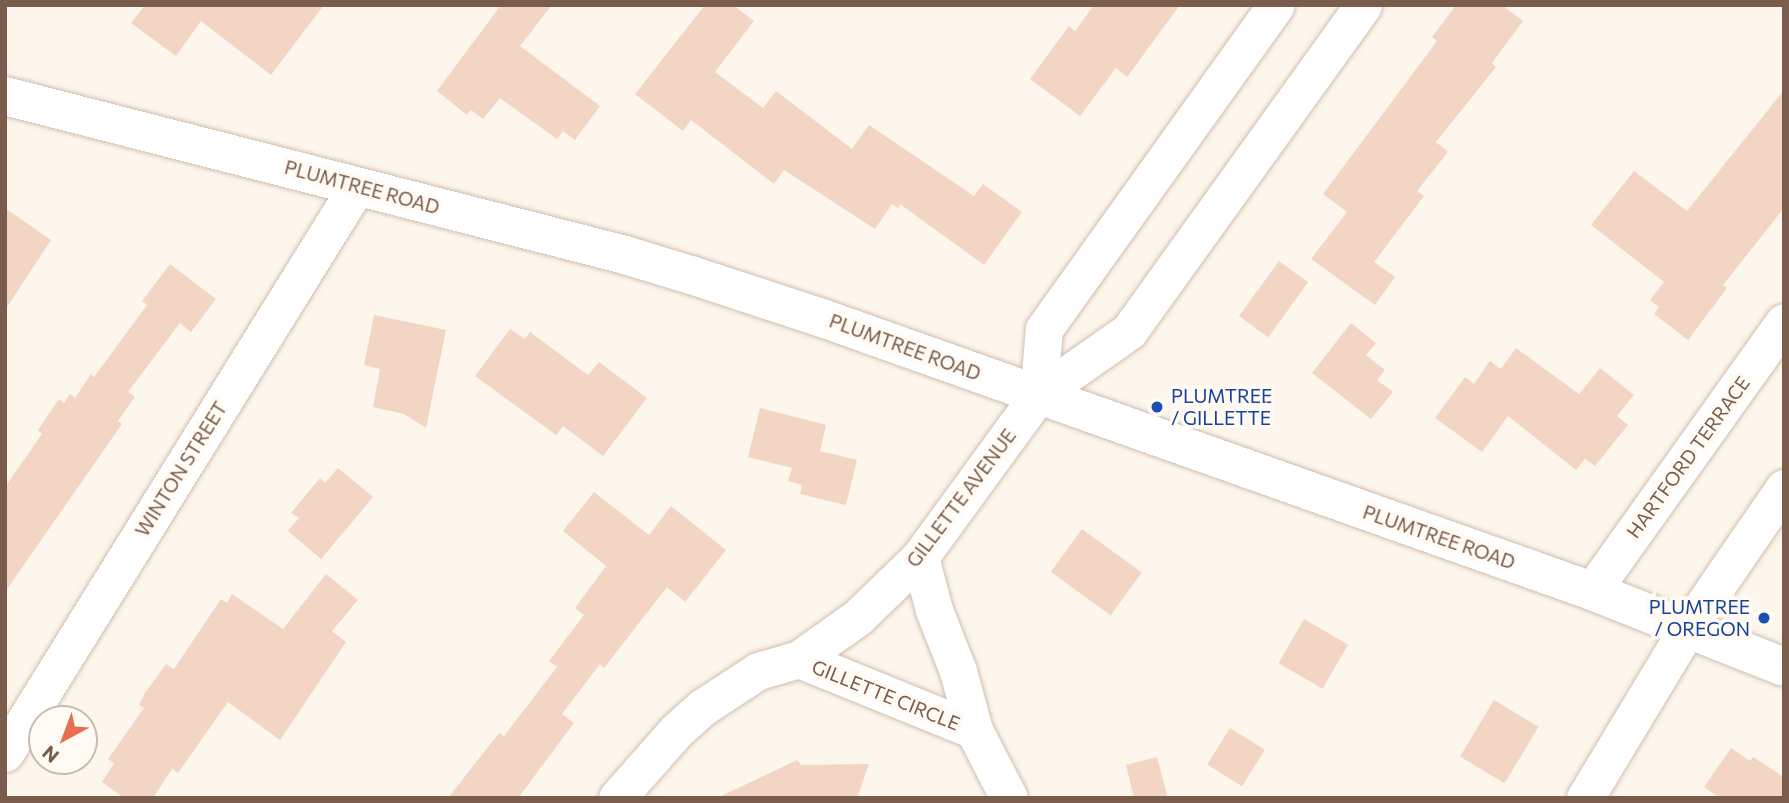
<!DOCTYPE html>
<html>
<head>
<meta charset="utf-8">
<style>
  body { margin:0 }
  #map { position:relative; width:1789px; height:803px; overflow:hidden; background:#fdf6ec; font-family:Commissioner,sans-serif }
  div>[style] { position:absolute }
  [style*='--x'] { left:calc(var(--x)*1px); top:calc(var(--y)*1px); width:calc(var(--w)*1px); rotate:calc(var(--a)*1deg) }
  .building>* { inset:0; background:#f3d5c3; transform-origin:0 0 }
  .roads { filter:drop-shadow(0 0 2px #d1beb0) drop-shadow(0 0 2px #d1beb0) }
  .street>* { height:37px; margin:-18.5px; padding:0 18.5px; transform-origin:18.5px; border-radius:18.5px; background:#fff }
  .secondary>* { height:38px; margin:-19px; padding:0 19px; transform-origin:19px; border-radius:19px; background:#fff }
  .dots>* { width:19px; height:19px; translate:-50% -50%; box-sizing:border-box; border:4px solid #fffaf3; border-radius:50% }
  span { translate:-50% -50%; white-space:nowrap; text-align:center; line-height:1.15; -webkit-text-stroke:7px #fffaf3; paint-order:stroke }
  .street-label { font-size:19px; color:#7a5c4d }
  .transit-label { font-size:19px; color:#164399 }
  .left { translate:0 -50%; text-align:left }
  .right { translate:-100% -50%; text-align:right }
  .frame { position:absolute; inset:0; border:7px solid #7a5c4d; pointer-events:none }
  .north { position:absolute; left:28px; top:705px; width:70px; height:70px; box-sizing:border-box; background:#fffaf3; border:2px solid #cabbb1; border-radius:50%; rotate:221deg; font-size:19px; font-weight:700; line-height:28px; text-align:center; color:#7a5c4d }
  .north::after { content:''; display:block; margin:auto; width:24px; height:32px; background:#e76f51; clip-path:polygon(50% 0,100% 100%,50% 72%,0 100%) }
</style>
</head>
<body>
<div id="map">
  <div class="building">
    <div style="clip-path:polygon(145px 5px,324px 5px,271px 75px,201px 21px,176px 56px,131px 23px)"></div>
    <div style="clip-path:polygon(501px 5px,552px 5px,520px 46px,600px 106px,575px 140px,563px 131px,557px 139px,500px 98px,483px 119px,471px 110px,467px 115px,437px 91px)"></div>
    <div style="clip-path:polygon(705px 5px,733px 5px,754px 21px,715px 72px,763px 108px,776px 91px,852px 149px,869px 125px,974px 196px,983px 184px,1022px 212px,984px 265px,900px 204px,898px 208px,892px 204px,875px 229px,784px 170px,774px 184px,691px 120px,683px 131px,635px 94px)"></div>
    <div style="clip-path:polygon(1094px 5px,1180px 5px,1127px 77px,1116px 68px,1080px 116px,1030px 79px,1069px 26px,1075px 31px)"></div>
    <div style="clip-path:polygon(1456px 5px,1502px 5px,1523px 21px,1492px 63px,1496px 67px,1436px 142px,1448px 152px,1417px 191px,1424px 196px,1374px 262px,1395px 277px,1375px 305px,1311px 259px,1347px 212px,1323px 194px,1437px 41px,1432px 37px)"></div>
    <div style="clip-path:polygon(1784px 90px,1784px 208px,1723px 285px,1727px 288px,1688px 340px,1654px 314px,1659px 307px,1650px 300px,1664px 282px,1591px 225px,1634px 171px,1687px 211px)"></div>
    <div style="clip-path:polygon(5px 208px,51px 240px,5px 310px)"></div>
    <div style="left:1279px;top:261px;width:36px;height:68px;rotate:36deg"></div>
    <div style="clip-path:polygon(170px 264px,216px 299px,191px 332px,180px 323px,128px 392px,135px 397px,118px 421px,122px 424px,5px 592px,5px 487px,42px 434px,38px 430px,59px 399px,64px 403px,70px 394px,75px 398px,91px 374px,94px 377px,147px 305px,142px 301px)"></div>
    <div style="clip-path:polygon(374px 315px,446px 330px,426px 428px,404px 414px,373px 407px,380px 369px,364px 365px)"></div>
    <div style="clip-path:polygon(1351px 323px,1376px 343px,1366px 355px,1385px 370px,1377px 380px,1393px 392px,1371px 419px,1312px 373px)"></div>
    <div style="clip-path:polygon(510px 329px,525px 339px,530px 332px,588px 375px,599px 362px,647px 398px,603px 456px,563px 426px,556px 435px,475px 376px)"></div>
    <div style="clip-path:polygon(1516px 348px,1579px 394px,1600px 368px,1634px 395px,1617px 416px,1628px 425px,1595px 466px,1585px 459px,1576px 470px,1508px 416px,1482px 452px,1435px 418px,1465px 377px,1474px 384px,1490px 361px,1501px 369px)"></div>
    <div style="clip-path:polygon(760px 408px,826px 425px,820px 451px,857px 460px,846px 505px,800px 494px,802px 485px,788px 481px,792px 468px,748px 457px)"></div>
    <div style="clip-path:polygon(338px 468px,373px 497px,321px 559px,288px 531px,299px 518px,291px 513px,320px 478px,325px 483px)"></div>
    <div style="clip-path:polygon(594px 492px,649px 535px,671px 506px,726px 550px,685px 602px,667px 587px,604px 668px,600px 664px,562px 714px,574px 723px,518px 798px,448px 798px,499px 733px,504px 736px,557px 667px,549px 661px,584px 615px,575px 608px,606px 566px,563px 531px)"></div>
    <div style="left:1082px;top:529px;width:74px;height:53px;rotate:36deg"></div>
    <div style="clip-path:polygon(326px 574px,358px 600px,332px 631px,346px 642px,280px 740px,228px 702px,178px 773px,172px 769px,153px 798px,124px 798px,102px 782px,114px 764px,108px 759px,144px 708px,139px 705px,145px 693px,166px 664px,174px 669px,221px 599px,227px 603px,232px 594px,283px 629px)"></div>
    <div style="left:1304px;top:619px;width:51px;height:51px;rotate:30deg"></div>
    <div style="left:1494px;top:700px;width:52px;height:66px;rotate:31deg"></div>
    <div style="left:1230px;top:728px;width:41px;height:43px;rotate:32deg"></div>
    <div style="clip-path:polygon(1731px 748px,1750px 761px,1753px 757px,1784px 777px,1784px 798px,1720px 798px,1704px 787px)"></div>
    <div style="clip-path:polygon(1157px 757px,1168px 798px,1134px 798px,1126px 765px)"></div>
    <div style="clip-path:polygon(797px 760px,801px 765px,869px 764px,857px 798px,717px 798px)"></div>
  </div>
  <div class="roads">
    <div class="street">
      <div style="--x:1038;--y:395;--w:66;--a:-84.8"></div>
      <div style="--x:1044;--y:329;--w:398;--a:-54.4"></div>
      <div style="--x:920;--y:557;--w:55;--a:75.2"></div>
      <div style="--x:934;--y:610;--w:66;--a:68.5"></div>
      <div style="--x:958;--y:671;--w:61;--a:74.8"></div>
      <div style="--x:1592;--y:591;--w:330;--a:-54.5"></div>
      <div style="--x:799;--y:659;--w:189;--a:22.1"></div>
      <div style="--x:974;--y:730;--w:76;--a:62.8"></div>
      <div style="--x:5;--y:753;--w:667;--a:-58.17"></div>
      <div style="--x:617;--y:798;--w:89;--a:-48.6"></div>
      <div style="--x:676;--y:731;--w:36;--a:-42"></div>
      <div style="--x:703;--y:707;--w:66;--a:-33.2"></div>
      <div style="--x:758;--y:671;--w:43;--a:-16.3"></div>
      <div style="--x:799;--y:659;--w:71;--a:-35.3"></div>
      <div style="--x:857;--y:618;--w:88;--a:-44.1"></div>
      <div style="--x:920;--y:557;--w:200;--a:-53.9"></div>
      <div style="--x:1038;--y:395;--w:111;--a:-35.1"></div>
      <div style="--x:1129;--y:331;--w:401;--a:-54.3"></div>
      <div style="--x:1585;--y:798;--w:197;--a:-58.9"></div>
      <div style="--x:1687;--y:629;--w:171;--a:-55.5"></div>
    </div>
    <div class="secondary">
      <div style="--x:5;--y:96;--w:640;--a:14.38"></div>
      <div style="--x:625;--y:255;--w:69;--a:16.9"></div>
      <div style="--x:691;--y:275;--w:138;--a:18.2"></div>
      <div style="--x:822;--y:318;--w:817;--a:19.52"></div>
      <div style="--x:1592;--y:591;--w:206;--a:21.6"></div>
    </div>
  </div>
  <div class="dots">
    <div style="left:1157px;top:407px;background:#1a4fb4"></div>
    <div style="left:1764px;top:618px;background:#1a4fb4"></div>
  </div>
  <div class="street-label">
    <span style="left:362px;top:187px;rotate:15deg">PLUMTREE ROAD</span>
    <span style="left:905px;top:347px;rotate:20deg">PLUMTREE ROAD</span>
    <span style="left:1688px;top:457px;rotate:-54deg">HARTFORD TERRACE</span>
    <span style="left:181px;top:469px;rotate:-58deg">WINTON STREET</span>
    <span style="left:961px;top:498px;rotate:-53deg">GILLETTE AVENUE</span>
    <span style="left:1439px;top:537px;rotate:19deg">PLUMTREE ROAD</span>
    <span style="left:886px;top:695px;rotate:22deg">GILLETTE CIRCLE</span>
  </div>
  <div class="transit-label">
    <span class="left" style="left:1171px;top:407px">PLUMTREE<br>/ GILLETTE</span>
    <span class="right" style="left:1750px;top:618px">PLUMTREE<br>/ OREGON</span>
  </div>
  <div class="frame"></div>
  <div class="north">N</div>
</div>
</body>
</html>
